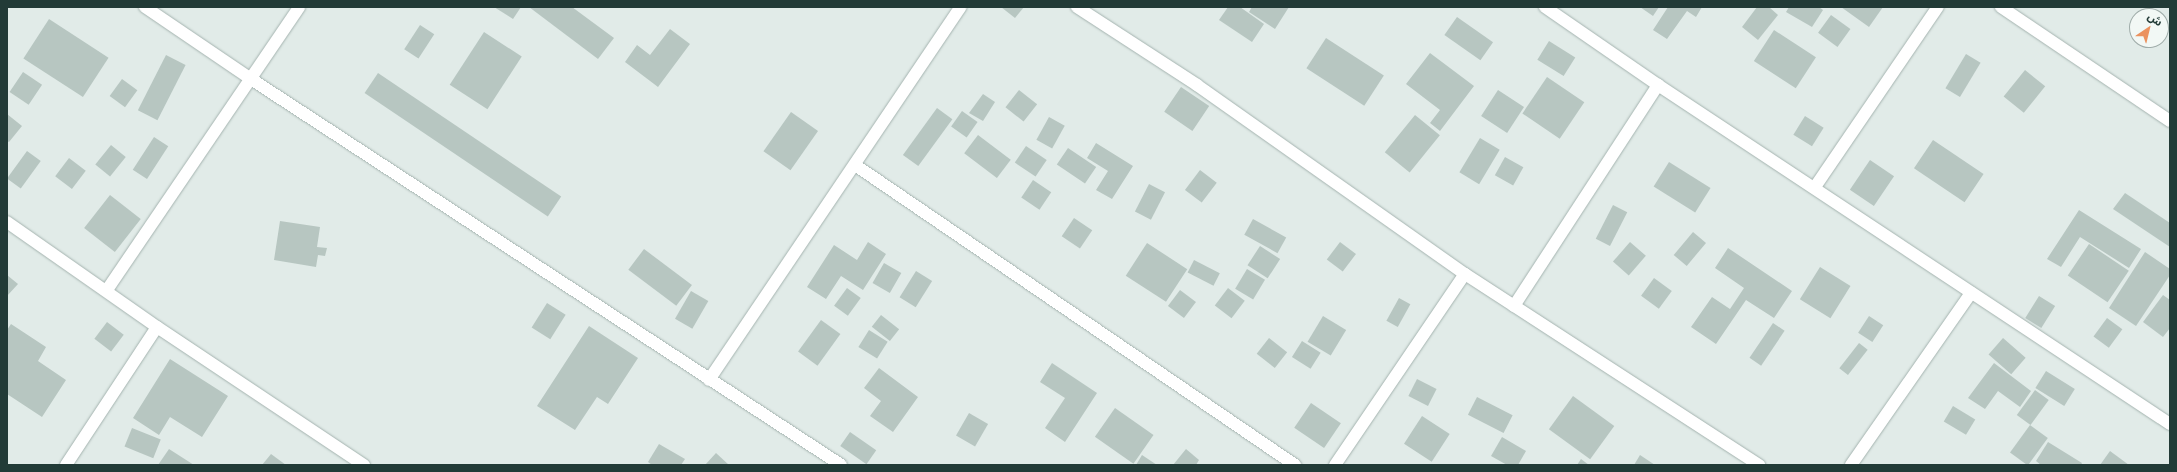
<!DOCTYPE html>
<html>
<head>
<meta charset="utf-8">
<style>
  body { margin:0 }
  #map { position:relative; width:2177px; height:472px; overflow:hidden; background:#e1ebe8; font-family:Inter,"Noto Sans Arabic",sans-serif }
  div>[style] { position:absolute }
  [style*='--x'] { left:calc(var(--x)*1px); top:calc(var(--y)*1px); width:calc(var(--w)*1px); rotate:calc(var(--a)*1deg) }
  .building>* { inset:0; background:#b7c6c1; transform-origin:0 0 }
  .roads { filter:drop-shadow(0 0 1px #a4b3af) drop-shadow(0 0 1px #a4b3af) }
  .minor>* { height:12px; margin:-6px; padding:0 6px; transform-origin:6px; border-radius:6px; background:#fff }
  span { translate:-50% -50%; white-space:nowrap; text-align:center; line-height:1.15; -webkit-text-stroke:3px #f2f8f5; paint-order:stroke }
  .frame { position:absolute; inset:0; border:8px solid #223b37; pointer-events:none }
  .north { position:absolute; left:2129px; top:8px; width:40px; height:40px; box-sizing:border-box; background:#f2f8f5; border:1px solid #9faca9; border-radius:50%; rotate:35deg; font-size:11px; font-weight:700; line-height:16px; text-align:center; color:#223b37 }
  .north::after { content:''; display:block; margin:auto; width:14px; height:18px; background:#eb925f; clip-path:polygon(50% 0,100% 100%,50% 72%,0 100%) }
</style>
</head>
<body>
<div id="map">
  <div class="building">
    <div style="clip-path:polygon(494px 7px,521px 7px,513px 19px)"></div>
    <div style="clip-path:polygon(529px 7px,572px 7px,614px 38px,598px 59px)"></div>
    <div style="clip-path:polygon(1001px 7px,1024px 7px,1015px 18px)"></div>
    <div style="clip-path:polygon(1228px 7px,1240px 7px,1264px 24px,1252px 42px,1219px 20px)"></div>
    <div style="clip-path:polygon(1252px 7px,1289px 7px,1275px 29px,1249px 12px)"></div>
    <div style="clip-path:polygon(1640px 7px,1659px 7px,1653px 16px)"></div>
    <div style="clip-path:polygon(1668px 7px,1702px 7px,1696px 17px,1687px 11px,1667px 39px,1653px 30px)"></div>
    <div style="clip-path:polygon(1757px 7px,1769px 7px,1778px 15px,1758px 40px,1742px 27px)"></div>
    <div style="clip-path:polygon(1789px 7px,1819px 7px,1823px 10px,1812px 27px,1786px 12px)"></div>
    <div style="clip-path:polygon(1841px 7px,1883px 7px,1869px 27px)"></div>
    <div style="left:1831px;top:15px;width:24px;height:22px;rotate:36deg"></div>
    <div style="left:1457px;top:17px;width:44px;height:22px;rotate:35deg"></div>
    <div style="left:49px;top:19px;width:71px;height:47px;rotate:33deg"></div>
    <div style="left:420px;top:25px;width:17px;height:29px;rotate:33deg"></div>
    <div style="clip-path:polygon(670px 29px,690px 44px,658px 87px,625px 62px,637px 45px,650px 55px)"></div>
    <div style="left:1774px;top:30px;width:50px;height:37px;rotate:33deg"></div>
    <div style="left:484px;top:32px;width:45px;height:63px;rotate:33deg"></div>
    <div style="left:1326px;top:38px;width:69px;height:36px;rotate:33deg"></div>
    <div style="left:1549px;top:41px;width:31px;height:22px;rotate:32deg"></div>
    <div style="clip-path:polygon(1430px 53px,1474px 86px,1440px 131px,1430px 123px,1440px 110px,1406px 84px)"></div>
    <div style="left:1966px;top:54px;width:17px;height:40px;rotate:31deg"></div>
    <div style="left:166px;top:55px;width:22px;height:62px;rotate:27deg"></div>
    <div style="left:2025px;top:70px;width:26px;height:34px;rotate:39deg"></div>
    <div style="left:23px;top:72px;width:23px;height:24px;rotate:34deg"></div>
    <div style="left:378px;top:73px;width:221px;height:24px;rotate:34deg"></div>
    <div style="left:1547px;top:77px;width:45px;height:44px;rotate:34deg"></div>
    <div style="left:122px;top:79px;width:19px;height:21px;rotate:36deg"></div>
    <div style="left:1181px;top:87px;width:34px;height:30px;rotate:34deg"></div>
    <div style="left:1019px;top:90px;width:23px;height:22px;rotate:38deg"></div>
    <div style="left:1498px;top:90px;width:31px;height:31px;rotate:33deg"></div>
    <div style="clip-path:polygon(983px 94px,995px 102px,983px 121px,969px 113px)"></div>
    <div style="left:937px;top:108px;width:19px;height:58px;rotate:36deg"></div>
    <div style="left:962px;top:111px;width:19px;height:19px;rotate:35deg"></div>
    <div style="left:791px;top:112px;width:33px;height:48px;rotate:35deg"></div>
    <div style="clip-path:polygon(7px 114px,22px 126px,9px 142px,7px 141px)"></div>
    <div style="left:1415px;top:115px;width:32px;height:48px;rotate:39deg"></div>
    <div style="left:1805px;top:116px;width:22px;height:22px;rotate:32deg"></div>
    <div style="left:1049px;top:117px;width:18px;height:26px;rotate:29deg"></div>
    <div style="left:978px;top:135px;width:41px;height:23px;rotate:37deg"></div>
    <div style="left:154px;top:137px;width:17px;height:39px;rotate:33deg"></div>
    <div style="left:1480px;top:138px;width:23px;height:40px;rotate:31deg"></div>
    <div style="left:1933px;top:140px;width:61px;height:34px;rotate:34deg"></div>
    <div style="clip-path:polygon(1096px 143px,1133px 166px,1112px 199px,1096px 190px,1108px 171px,1087px 158px)"></div>
    <div style="left:111px;top:145px;width:19px;height:25px;rotate:39deg"></div>
    <div style="left:1026px;top:146px;width:25px;height:20px;rotate:34deg"></div>
    <div style="left:1068px;top:148px;width:34px;height:20px;rotate:34deg"></div>
    <div style="left:27px;top:151px;width:17px;height:34px;rotate:36deg"></div>
    <div style="left:1505px;top:157px;width:21px;height:21px;rotate:29deg"></div>
    <div style="left:69px;top:158px;width:21px;height:23px;rotate:37deg"></div>
    <div style="left:1870px;top:160px;width:29px;height:36px;rotate:34deg"></div>
    <div style="left:1669px;top:162px;width:49px;height:29px;rotate:32deg"></div>
    <div style="left:1200px;top:170px;width:21px;height:25px;rotate:37deg"></div>
    <div style="left:1033px;top:180px;width:22px;height:21px;rotate:34deg"></div>
    <div style="left:1149px;top:184px;width:18px;height:31px;rotate:27deg"></div>
    <div style="clip-path:polygon(2125px 193px,2170px 223px,2170px 247px,2113px 209px)"></div>
    <div style="left:110px;top:195px;width:39px;height:42px;rotate:38deg"></div>
    <div style="left:1613px;top:205px;width:16px;height:38px;rotate:27deg"></div>
    <div style="clip-path:polygon(2079px 210px,2141px 249px,2129px 268px,2080px 237px,2061px 267px,2047px 259px)"></div>
    <div style="left:1074px;top:218px;width:22px;height:22px;rotate:34deg"></div>
    <div style="left:1253px;top:219px;width:38px;height:18px;rotate:29deg"></div>
    <div style="clip-path:polygon(280px 221px,320px 227px,317px 247px,327px 248px,325px 256px,318px 255px,316px 267px,274px 260px)"></div>
    <div style="left:1693px;top:232px;width:17px;height:30px;rotate:40deg"></div>
    <div style="clip-path:polygon(868px 242px,886px 254px,863px 290px,841px 276px,826px 299px,807px 287px,834px 245px,857px 260px)"></div>
    <div style="left:1340px;top:242px;width:20px;height:22px;rotate:37deg"></div>
    <div style="left:1630px;top:242px;width:21px;height:26px;rotate:41deg"></div>
    <div style="left:1147px;top:243px;width:48px;height:39px;rotate:33deg"></div>
    <div style="left:2089px;top:244px;width:48px;height:38px;rotate:34deg"></div>
    <div style="left:1260px;top:246px;width:24px;height:23px;rotate:33deg"></div>
    <div style="clip-path:polygon(1728px 248px,1792px 291px,1774px 318px,1746px 300px,1716px 344px,1691px 327px,1712px 297px,1730px 309px,1744px 288px,1715px 268px)"></div>
    <div style="left:644px;top:249px;width:60px;height:26px;rotate:37deg"></div>
    <div style="clip-path:polygon(2145px 252px,2170px 269px,2170px 275px,2136px 326px,2109px 308px)"></div>
    <div style="left:1194px;top:260px;width:29px;height:14px;rotate:27deg"></div>
    <div style="left:884px;top:263px;width:20px;height:23px;rotate:30deg"></div>
    <div style="left:1820px;top:267px;width:36px;height:38px;rotate:32deg"></div>
    <div style="left:1247px;top:269px;width:21px;height:23px;rotate:31deg"></div>
    <div style="left:916px;top:271px;width:19px;height:31px;rotate:32deg"></div>
    <div style="clip-path:polygon(7px 275px,18px 284px,7px 296px)"></div>
    <div style="left:1654px;top:278px;width:22px;height:22px;rotate:36deg"></div>
    <div style="left:847px;top:288px;width:17px;height:22px;rotate:36deg"></div>
    <div style="left:1228px;top:288px;width:21px;height:22px;rotate:37deg"></div>
    <div style="left:1180px;top:290px;width:20px;height:20px;rotate:37deg"></div>
    <div style="left:691px;top:291px;width:20px;height:32px;rotate:30deg"></div>
    <div style="clip-path:polygon(2163px 295px,2170px 300px,2170px 328px,2163px 337px,2143px 322px)"></div>
    <div style="left:2039px;top:296px;width:19px;height:26px;rotate:32deg"></div>
    <div style="left:1399px;top:298px;width:13px;height:26px;rotate:29deg"></div>
    <div style="left:547px;top:303px;width:22px;height:29px;rotate:32deg"></div>
    <div style="left:881px;top:315px;width:23px;height:15px;rotate:38deg"></div>
    <div style="left:1323px;top:316px;width:27px;height:30px;rotate:31deg"></div>
    <div style="left:1869px;top:316px;width:17px;height:20px;rotate:33deg"></div>
    <div style="left:2107px;top:318px;width:19px;height:23px;rotate:36deg"></div>
    <div style="left:821px;top:320px;width:24px;height:39px;rotate:36deg"></div>
    <div style="left:107px;top:322px;width:21px;height:21px;rotate:37deg"></div>
    <div style="left:1773px;top:323px;width:14px;height:42px;rotate:34deg"></div>
    <div style="clip-path:polygon(11px 324px,46px 347px,38px 361px,66px 380px,42px 417px,7px 394px,7px 330px)"></div>
    <div style="clip-path:polygon(589px 326px,638px 358px,608px 404px,597px 397px,575px 430px,537px 406px)"></div>
    <div style="left:869px;top:330px;width:22px;height:20px;rotate:32deg"></div>
    <div style="left:1269px;top:338px;width:23px;height:20px;rotate:38deg"></div>
    <div style="left:2003px;top:338px;width:30px;height:22px;rotate:41deg"></div>
    <div style="left:1302px;top:341px;width:22px;height:19px;rotate:32deg"></div>
    <div style="left:1859px;top:343px;width:11px;height:32px;rotate:38deg"></div>
    <div style="clip-path:polygon(170px 359px,228px 396px,202px 437px,170px 417px,159px 435px,133px 418px)"></div>
    <div style="clip-path:polygon(1052px 363px,1097px 393px,1065px 442px,1045px 428px,1065px 398px,1040px 382px)"></div>
    <div style="clip-path:polygon(1994px 363px,2031px 391px,2020px 407px,1998px 391px,1985px 409px,1968px 398px)"></div>
    <div style="clip-path:polygon(879px 368px,918px 397px,893px 432px,870px 416px,881px 401px,864px 388px)"></div>
    <div style="left:2046px;top:371px;width:34px;height:20px;rotate:32deg"></div>
    <div style="left:1417px;top:379px;width:22px;height:19px;rotate:27deg"></div>
    <div style="left:2035px;top:390px;width:17px;height:31px;rotate:36deg"></div>
    <div style="left:1573px;top:396px;width:51px;height:41px;rotate:36deg"></div>
    <div style="left:1477px;top:397px;width:40px;height:20px;rotate:27deg"></div>
    <div style="left:1311px;top:403px;width:36px;height:30px;rotate:34deg"></div>
    <div style="left:1953px;top:406px;width:26px;height:18px;rotate:31deg"></div>
    <div style="left:1115px;top:408px;width:47px;height:35px;rotate:35deg"></div>
    <div style="left:969px;top:413px;width:22px;height:26px;rotate:30deg"></div>
    <div style="left:1422px;top:416px;width:33px;height:33px;rotate:33deg"></div>
    <div style="left:2030px;top:425px;width:22px;height:34px;rotate:36deg"></div>
    <div style="left:132px;top:428px;width:31px;height:20px;rotate:22deg"></div>
    <div style="left:850px;top:432px;width:32px;height:17px;rotate:35deg"></div>
    <div style="clip-path:polygon(1502px 437px,1526px 451px,1518px 465px,1507px 465px,1491px 456px)"></div>
    <div style="clip-path:polygon(2048px 442px,2082px 463px,2081px 465px,2041px 465px,2036px 461px)"></div>
    <div style="clip-path:polygon(659px 444px,685px 459px,681px 465px,652px 465px,648px 462px)"></div>
    <div style="clip-path:polygon(169px 449px,194px 465px,158px 465px)"></div>
    <div style="clip-path:polygon(1186px 449px,1199px 460px,1196px 465px,1173px 465px)"></div>
    <div style="clip-path:polygon(2110px 451px,2129px 465px,2100px 465px)"></div>
    <div style="clip-path:polygon(716px 453px,729px 465px,705px 465px)"></div>
    <div style="clip-path:polygon(271px 454px,286px 465px,262px 465px)"></div>
    <div style="clip-path:polygon(1142px 455px,1157px 465px,1136px 465px)"></div>
    <div style="clip-path:polygon(1640px 455px,1655px 465px,1634px 465px)"></div>
    <div style="clip-path:polygon(1581px 459px,1589px 465px,1577px 465px)"></div>
  </div>
  <div class="roads">
    <div class="minor">
      <div style="--x:145;--y:7;--w:128;--a:34.2"></div>
      <div style="--x:251;--y:79;--w:705;--a:33.19"></div>
      <div style="--x:1077;--y:7;--w:143;--a:33"></div>
      <div style="--x:1197;--y:85;--w:328;--a:35.2"></div>
      <div style="--x:1465;--y:274;--w:351;--a:33"></div>
      <div style="--x:1545;--y:7;--w:137;--a:34.6"></div>
      <div style="--x:1658;--y:85;--w:614;--a:33.51"></div>
      <div style="--x:2001;--y:7;--w:204;--a:34"></div>
      <div style="--x:855;--y:165;--w:533;--a:34.29"></div>
      <div style="--x:1815;--y:187;--w:218;--a:-55.7"></div>
      <div style="--x:7;--y:222;--w:183;--a:35"></div>
      <div style="--x:157;--y:327;--w:249;--a:33.7"></div>
      <div style="--x:107;--y:290;--w:342;--a:-55.8"></div>
      <div style="--x:1514;--y:306;--w:264;--a:-56.9"></div>
      <div style="--x:709;--y:380;--w:450;--a:-56"></div>
      <div style="--x:66;--y:465;--w:165;--a:-56.6"></div>
      <div style="--x:1335;--y:465;--w:231;--a:-55.8"></div>
      <div style="--x:1851;--y:465;--w:210;--a:-55.1"></div>
    </div>
  </div>
  <div class="frame"></div>
  <div class="north">ش</div>
</div>
</body>
</html>
